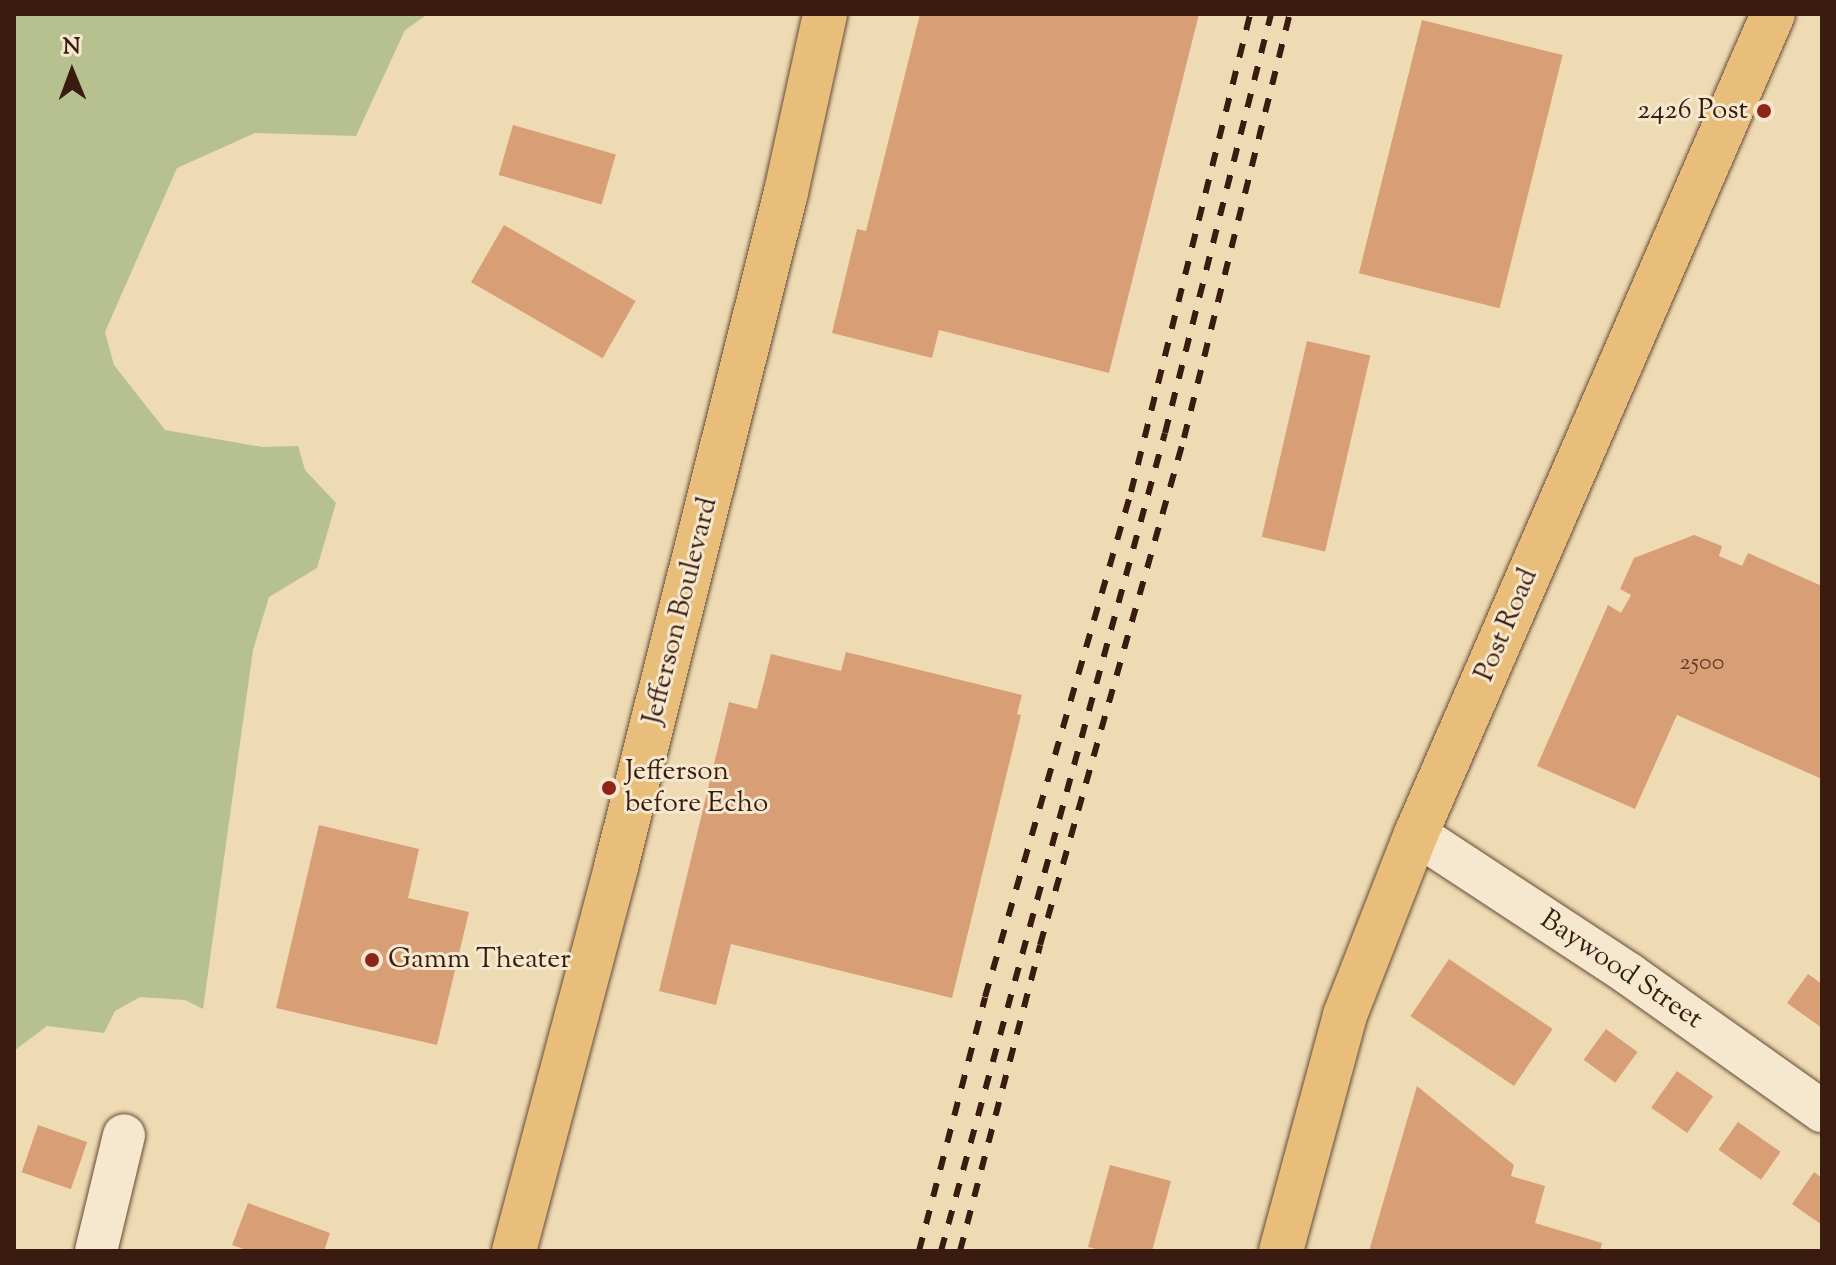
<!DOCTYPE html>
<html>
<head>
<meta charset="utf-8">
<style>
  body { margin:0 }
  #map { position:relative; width:1836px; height:1265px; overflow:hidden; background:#efdbb3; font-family:"Sorts Mill Goudy",serif }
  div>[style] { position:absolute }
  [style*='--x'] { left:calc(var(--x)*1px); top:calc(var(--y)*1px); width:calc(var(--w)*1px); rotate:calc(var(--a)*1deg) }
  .green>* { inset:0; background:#b6c18f }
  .building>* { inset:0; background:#d89f77; transform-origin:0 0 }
  .roads { filter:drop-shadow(0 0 2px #664b38) drop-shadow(0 0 2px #664b38) }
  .minor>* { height:42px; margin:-21px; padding:0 21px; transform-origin:21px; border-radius:21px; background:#f5e8ce }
  .major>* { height:44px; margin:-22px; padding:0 22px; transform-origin:22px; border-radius:22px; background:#e8be7a }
  .rail>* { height:6px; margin-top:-3px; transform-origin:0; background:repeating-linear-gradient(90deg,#391b0f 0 14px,transparent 0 28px) }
  .dots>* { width:22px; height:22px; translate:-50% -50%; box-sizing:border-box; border:4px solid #f5e8ce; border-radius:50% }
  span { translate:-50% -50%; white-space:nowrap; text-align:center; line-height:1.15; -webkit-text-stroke:6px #f5e8ce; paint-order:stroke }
  .number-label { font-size:24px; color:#613c29 }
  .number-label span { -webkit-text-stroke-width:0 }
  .poi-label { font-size:28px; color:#391b0f }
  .right { translate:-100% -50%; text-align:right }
  .left { translate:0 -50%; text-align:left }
  .street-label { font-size:28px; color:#391b0f }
  .frame { position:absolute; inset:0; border:16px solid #391b0f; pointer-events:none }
  .north { position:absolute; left:32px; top:32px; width:80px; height:80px; -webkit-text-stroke:6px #f5e8ce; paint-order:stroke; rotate:359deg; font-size:22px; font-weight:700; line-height:32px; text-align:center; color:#391b0f }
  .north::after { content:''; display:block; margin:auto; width:28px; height:36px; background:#391b0f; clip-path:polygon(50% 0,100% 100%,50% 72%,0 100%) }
</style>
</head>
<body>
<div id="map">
  <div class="green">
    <div style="clip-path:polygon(14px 14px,428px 14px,405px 30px,356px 136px,255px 133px,177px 168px,105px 332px,114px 365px,165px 430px,262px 447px,298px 446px,305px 470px,336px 503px,317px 568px,269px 597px,253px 650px,203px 1009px,185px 1000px,140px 997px,115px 1011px,104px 1033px,47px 1026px,14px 1051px)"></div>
  </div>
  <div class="building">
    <div style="clip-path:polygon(920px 14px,1199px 14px,1109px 373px,939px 330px,932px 358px,832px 333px,857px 229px,866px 231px)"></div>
    <div style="left:1422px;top:20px;width:145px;height:261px;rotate:14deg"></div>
    <div style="left:513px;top:125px;width:107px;height:52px;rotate:16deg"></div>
    <div style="left:504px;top:225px;width:152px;height:66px;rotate:30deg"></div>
    <div style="left:1307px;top:341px;width:65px;height:201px;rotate:13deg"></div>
    <div style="clip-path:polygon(1694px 535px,1722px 546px,1719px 556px,1742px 566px,1748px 553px,1822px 586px,1822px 779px,1677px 715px,1635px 809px,1537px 766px,1608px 605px,1621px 613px,1631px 595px,1620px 589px,1634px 558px)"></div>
    <div style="clip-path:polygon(846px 652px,1022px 695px,1017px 714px,1021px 715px,952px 998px,731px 944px,716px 1005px,659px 991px,729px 702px,757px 709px,771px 654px,841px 671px)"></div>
    <div style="clip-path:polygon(319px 825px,419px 849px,408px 898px,469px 912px,437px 1045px,276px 1008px)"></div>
    <div style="left:1449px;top:959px;width:125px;height:69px;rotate:34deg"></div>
    <div style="clip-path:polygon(1808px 974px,1822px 984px,1822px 1028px,1787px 1003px)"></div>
    <div style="left:1606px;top:1029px;width:39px;height:38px;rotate:36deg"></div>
    <div style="left:1677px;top:1071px;width:44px;height:45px;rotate:35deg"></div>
    <div style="clip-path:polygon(1417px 1086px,1514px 1165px,1511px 1176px,1545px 1186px,1535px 1223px,1602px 1243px,1600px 1251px,1369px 1251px)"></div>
    <div style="left:1738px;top:1122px;width:52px;height:34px;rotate:35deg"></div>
    <div style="left:38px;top:1125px;width:52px;height:50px;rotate:19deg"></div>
    <div style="clip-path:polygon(1110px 1165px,1171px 1181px,1152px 1251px,1104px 1251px,1088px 1247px)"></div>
    <div style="clip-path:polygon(1814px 1172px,1822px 1178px,1822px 1225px,1792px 1204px)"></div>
    <div style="clip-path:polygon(248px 1203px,330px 1233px,324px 1251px,249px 1251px,232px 1245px)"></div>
  </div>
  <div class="roads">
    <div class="minor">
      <div style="--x:1416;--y:834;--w:255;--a:33.3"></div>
      <div style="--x:1629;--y:974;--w:237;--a:35.4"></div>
      <div style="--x:96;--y:1251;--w:119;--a:-76.4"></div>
    </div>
    <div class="major">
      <div style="--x:514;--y:1251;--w:397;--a:-75.1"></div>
      <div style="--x:616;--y:867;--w:696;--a:-75.86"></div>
      <div style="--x:786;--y:192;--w:182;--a:-77.6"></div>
      <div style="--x:1281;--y:1251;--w:245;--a:-74.8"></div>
      <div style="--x:1345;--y:1015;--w:194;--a:-68.6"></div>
      <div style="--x:1416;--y:834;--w:894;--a:-66.47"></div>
    </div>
  </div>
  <div class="rail">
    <div style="--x:919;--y:1251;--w:262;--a:-75.4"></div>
    <div style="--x:985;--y:997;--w:526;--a:-73.87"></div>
    <div style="--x:1131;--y:492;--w:493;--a:-76"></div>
    <div style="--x:941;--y:1251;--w:848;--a:-74.69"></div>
    <div style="--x:1165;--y:433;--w:432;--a:-75.8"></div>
    <div style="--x:960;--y:1251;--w:316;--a:-75.3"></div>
    <div style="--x:1040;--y:945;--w:527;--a:-74.14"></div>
    <div style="--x:1184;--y:438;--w:437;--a:-76"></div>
  </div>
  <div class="dots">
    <div style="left:1764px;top:111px;background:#8f2418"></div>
    <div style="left:609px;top:788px;background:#8f2418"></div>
    <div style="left:372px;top:960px;background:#8f2418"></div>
  </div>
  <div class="number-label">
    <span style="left:1702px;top:664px">2500</span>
  </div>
  <div class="poi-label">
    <span class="right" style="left:1748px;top:111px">2426 Post</span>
    <span class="left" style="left:625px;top:788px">Jefferson<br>before Echo</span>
    <span class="left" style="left:388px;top:960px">Gamm Theater</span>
  </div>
  <div class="street-label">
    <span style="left:681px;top:611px;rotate:-76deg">Jefferson Boulevard</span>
    <span style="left:1507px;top:625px;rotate:-67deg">Post Road</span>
    <span style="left:1621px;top:970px;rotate:34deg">Baywood Street</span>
  </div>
  <div class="frame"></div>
  <div class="north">N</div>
</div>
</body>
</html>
